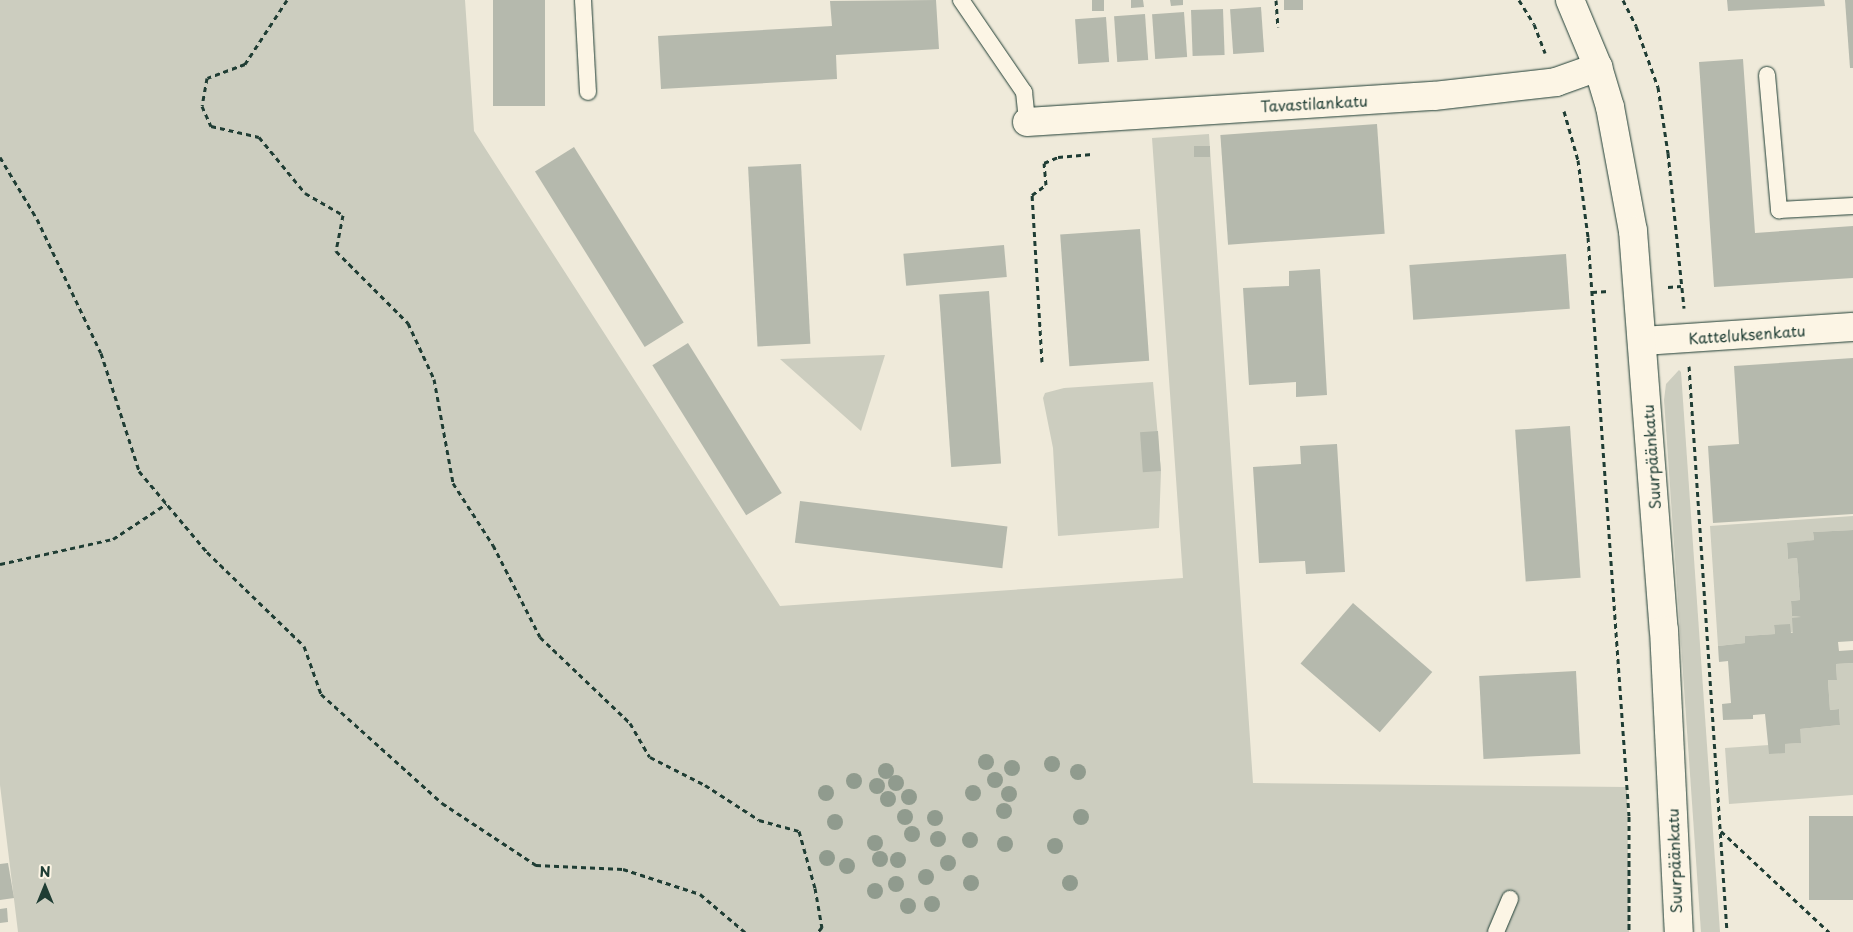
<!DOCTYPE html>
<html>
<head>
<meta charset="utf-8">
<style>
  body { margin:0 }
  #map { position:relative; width:1853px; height:932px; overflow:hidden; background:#efeada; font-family:"Playpen Sans",sans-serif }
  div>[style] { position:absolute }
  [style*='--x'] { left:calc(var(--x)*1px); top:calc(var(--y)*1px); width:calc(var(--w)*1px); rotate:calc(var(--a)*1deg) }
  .green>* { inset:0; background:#cccdbf }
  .building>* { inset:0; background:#b5b9ad; transform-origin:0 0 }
  .path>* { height:3px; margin-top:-1.5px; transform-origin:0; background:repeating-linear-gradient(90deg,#1f3d34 0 5px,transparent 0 9px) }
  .roads { filter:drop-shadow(0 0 1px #1f3d34) drop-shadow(0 0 1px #1f3d34) }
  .service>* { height:16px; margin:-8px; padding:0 8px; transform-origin:8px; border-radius:8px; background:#fcf5e5 }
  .minor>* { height:28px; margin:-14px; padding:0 14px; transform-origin:14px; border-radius:14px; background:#fcf5e5 }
  .tertiary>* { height:28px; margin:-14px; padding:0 14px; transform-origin:14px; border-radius:14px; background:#fcf5e5 }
  .trees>* { width:16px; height:16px; margin:-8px; border-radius:50%; background:#909b8e }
  span { translate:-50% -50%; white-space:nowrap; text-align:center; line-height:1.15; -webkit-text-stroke:5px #fcf5e5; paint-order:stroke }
  .street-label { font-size:15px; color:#1f3d34 }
  .north { position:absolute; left:20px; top:862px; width:50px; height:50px; -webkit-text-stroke:4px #fcf5e5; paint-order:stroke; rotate:0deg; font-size:14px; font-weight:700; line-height:20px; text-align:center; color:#1f3d34 }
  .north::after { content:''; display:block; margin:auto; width:18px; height:22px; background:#1f3d34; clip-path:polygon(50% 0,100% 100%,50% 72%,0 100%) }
</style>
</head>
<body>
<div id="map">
  <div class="green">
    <div style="clip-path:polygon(0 0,465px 0,474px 131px,780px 606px,1183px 578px,1152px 138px,1209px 134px,1253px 783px,1627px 787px,1629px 932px,18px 932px,0 785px)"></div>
    <div style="clip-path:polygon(885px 355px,861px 431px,780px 359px)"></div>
    <div style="clip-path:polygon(1679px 370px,1681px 372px,1720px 932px,1701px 932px,1664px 400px,1666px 384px)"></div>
    <div style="clip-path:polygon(1153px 382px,1161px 471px,1159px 528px,1058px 536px,1053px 448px,1043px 398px,1045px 393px,1064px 388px)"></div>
    <div style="clip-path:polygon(1853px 516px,1853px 530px,1813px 532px,1814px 540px,1787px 544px,1788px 559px,1797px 558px,1800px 600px,1791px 601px,1792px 616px,1801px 617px,1793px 633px,1774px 625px,1775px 634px,1745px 636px,1745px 643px,1718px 646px,1710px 526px)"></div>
    <div style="clip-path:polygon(1853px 663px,1853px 795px,1729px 804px,1725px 748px,1800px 743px,1800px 729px,1840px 725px,1839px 709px,1830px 710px,1828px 680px,1837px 680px,1836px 664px)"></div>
  </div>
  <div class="building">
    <div style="left:493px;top:0;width:52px;height:106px"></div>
    <div style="clip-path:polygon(936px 0,939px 49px,836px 55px,837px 79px,661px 89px,658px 36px,832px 26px,830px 1px)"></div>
    <div style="left:1092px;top:0;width:12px;height:11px"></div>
    <div style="clip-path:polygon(1131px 0,1143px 0,1144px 7px,1131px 8px)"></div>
    <div style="clip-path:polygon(1170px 0,1183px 0,1183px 5px,1171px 6px)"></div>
    <div style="left:1284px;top:0;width:19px;height:10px"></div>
    <div style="clip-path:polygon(1727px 0,1824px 0,1825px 6px,1728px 11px)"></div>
    <div style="clip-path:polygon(1845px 0,1853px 0,1853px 68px,1850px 68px)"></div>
    <div style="left:1261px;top:7px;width:45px;height:31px;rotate:86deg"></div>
    <div style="left:1223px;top:9px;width:46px;height:32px;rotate:88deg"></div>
    <div style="left:1184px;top:12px;width:45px;height:32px;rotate:86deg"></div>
    <div style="left:1145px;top:14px;width:46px;height:31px;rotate:86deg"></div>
    <div style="left:1106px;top:17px;width:45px;height:31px;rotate:86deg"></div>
    <div style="clip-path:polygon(1743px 59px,1755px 233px,1853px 226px,1853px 278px,1714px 287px,1699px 62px)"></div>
    <div style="left:1377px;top:124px;width:110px;height:157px;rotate:86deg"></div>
    <div style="left:1194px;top:146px;width:16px;height:11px"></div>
    <div style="left:574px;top:147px;width:207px;height:46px;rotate:58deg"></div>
    <div style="left:801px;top:164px;width:180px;height:53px;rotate:87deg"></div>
    <div style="left:1140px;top:229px;width:132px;height:80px;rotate:86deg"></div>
    <div style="left:1004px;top:245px;width:32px;height:101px;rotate:85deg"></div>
    <div style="left:1566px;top:254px;width:55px;height:157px;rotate:86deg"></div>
    <div style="clip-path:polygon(1320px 269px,1327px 395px,1296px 397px,1296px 382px,1249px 385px,1243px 288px,1289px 286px,1289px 271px)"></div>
    <div style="left:989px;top:291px;width:173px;height:50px;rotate:86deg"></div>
    <div style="left:688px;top:343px;width:177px;height:42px;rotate:58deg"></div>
    <div style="clip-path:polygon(1853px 358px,1853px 514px,1713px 523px,1708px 446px,1739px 444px,1734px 366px)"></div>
    <div style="left:1570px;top:426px;width:152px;height:55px;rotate:86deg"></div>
    <div style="left:1158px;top:431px;width:40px;height:18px;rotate:86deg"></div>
    <div style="clip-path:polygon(1337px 444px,1345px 572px,1306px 574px,1305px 561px,1259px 563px,1253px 467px,1301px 464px,1300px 446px)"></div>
    <div style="left:800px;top:501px;width:209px;height:42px;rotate:7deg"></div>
    <div style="clip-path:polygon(1853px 530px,1853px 641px,1838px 642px,1839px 651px,1853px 650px,1853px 663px,1836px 664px,1837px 680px,1828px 680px,1830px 710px,1839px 709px,1840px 725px,1800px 729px,1801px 743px,1785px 744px,1785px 753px,1769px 754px,1765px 714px,1753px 715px,1753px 719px,1723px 720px,1722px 704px,1731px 703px,1728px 661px,1719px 662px,1718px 646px,1745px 643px,1745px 636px,1775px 634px,1774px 625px,1790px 624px,1791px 633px,1793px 633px,1792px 618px,1801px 617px,1792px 616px,1791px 601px,1800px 600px,1797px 558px,1788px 559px,1787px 543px,1814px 540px,1813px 532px)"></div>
    <div style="left:1353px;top:603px;width:105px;height:80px;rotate:41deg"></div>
    <div style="left:1576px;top:671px;width:83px;height:97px;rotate:87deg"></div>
    <div style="left:1853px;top:816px;width:84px;height:44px;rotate:90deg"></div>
    <div style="clip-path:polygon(8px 863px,14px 898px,0 900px,0 864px)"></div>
    <div style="clip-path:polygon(7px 908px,8px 922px,0 923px,0 909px)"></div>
  </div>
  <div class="path">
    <div style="--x:287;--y:0;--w:77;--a:123.3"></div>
    <div style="--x:245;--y:64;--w:40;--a:159.8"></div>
    <div style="--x:207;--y:78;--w:28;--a:100"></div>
    <div style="--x:202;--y:106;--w:22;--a:66"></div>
    <div style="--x:211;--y:126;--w:49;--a:12.9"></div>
    <div style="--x:259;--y:137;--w:72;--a:50.6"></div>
    <div style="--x:305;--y:193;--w:44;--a:30.1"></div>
    <div style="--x:343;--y:215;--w:37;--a:101"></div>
    <div style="--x:336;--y:251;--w:102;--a:45"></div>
    <div style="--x:408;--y:323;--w:62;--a:65.1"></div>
    <div style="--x:434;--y:379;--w:106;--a:79.6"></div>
    <div style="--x:453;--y:483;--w:74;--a:57.2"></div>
    <div style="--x:493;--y:545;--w:103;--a:62.9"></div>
    <div style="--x:540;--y:637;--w:124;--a:43.7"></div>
    <div style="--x:630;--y:723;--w:39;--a:60"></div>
    <div style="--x:650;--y:757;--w:62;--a:27"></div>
    <div style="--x:705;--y:785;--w:64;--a:32.9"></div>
    <div style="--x:759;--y:820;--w:41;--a:15.4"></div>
    <div style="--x:799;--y:831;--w:59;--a:74.3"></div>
    <div style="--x:815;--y:888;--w:40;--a:80"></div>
    <div style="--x:822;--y:927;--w:6;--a:129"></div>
    <div style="--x:1276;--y:0;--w:27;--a:86"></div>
    <div style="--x:1519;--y:0;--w:28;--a:58"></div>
    <div style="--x:1534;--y:24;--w:31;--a:69"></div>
    <div style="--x:1623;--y:0;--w:29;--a:63"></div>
    <div style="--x:1636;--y:26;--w:65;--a:70.2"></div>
    <div style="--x:1658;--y:87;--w:67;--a:81.4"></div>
    <div style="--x:1668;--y:153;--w:156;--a:84.1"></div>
    <div style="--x:1564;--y:111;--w:51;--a:74.1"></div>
    <div style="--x:1578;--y:160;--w:78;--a:82.6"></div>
    <div style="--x:1588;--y:237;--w:580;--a:85.95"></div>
    <div style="--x:1629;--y:816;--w:116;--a:90"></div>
    <div style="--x:0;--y:157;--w:72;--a:59.2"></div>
    <div style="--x:37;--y:219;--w:148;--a:64.5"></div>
    <div style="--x:101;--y:353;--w:124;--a:72.1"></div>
    <div style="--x:139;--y:471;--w:106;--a:50"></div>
    <div style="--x:207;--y:552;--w:135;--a:44.1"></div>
    <div style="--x:304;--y:646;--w:51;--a:70.5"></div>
    <div style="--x:321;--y:694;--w:163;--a:42"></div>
    <div style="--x:442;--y:803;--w:113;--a:33.4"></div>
    <div style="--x:536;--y:865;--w:87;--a:2.6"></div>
    <div style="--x:623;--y:869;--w:81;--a:18"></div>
    <div style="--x:700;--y:894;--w:59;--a:40.2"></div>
    <div style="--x:1668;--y:287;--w:13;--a:-4"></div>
    <div style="--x:1592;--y:292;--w:17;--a:-3"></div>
    <div style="--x:1042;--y:362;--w:167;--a:-93.4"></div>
    <div style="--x:1032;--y:195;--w:17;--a:-36"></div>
    <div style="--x:1046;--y:185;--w:22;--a:-95"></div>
    <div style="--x:1044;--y:163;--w:15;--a:-23"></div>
    <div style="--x:1058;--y:157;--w:34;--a:-5"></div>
    <div style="--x:1689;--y:366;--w:567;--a:86.16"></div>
    <div style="--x:0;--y:564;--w:116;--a:-12.5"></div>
    <div style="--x:113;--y:539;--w:64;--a:-33.4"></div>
    <div style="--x:1721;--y:831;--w:148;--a:43.1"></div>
  </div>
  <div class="roads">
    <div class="service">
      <div style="--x:583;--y:0;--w:92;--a:86.9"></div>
      <div style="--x:961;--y:0;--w:112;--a:55.6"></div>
      <div style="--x:1024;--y:92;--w:30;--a:84"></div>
      <div style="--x:1767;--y:75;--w:136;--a:84.9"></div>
      <div style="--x:1779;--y:210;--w:74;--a:-3.1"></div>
      <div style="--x:1496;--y:932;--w:36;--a:-67"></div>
    </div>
    <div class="minor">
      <div style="--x:1027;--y:122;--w:408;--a:-3.7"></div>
      <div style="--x:1434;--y:96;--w:123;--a:-6.5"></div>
      <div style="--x:1556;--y:82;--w:45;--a:-19.7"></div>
      <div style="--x:1642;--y:341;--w:211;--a:-3.8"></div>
    </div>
    <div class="tertiary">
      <div style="--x:1570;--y:0;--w:73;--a:67.3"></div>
      <div style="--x:1598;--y:67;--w:42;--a:73.3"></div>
      <div style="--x:1610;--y:107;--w:126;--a:79.5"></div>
      <div style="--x:1633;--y:231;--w:400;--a:85.6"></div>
      <div style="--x:1664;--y:630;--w:302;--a:87.2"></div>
    </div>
  </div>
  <div class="trees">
    <div style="left:986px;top:762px"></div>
    <div style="left:1052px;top:764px"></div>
    <div style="left:1012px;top:768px"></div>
    <div style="left:886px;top:771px"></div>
    <div style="left:1078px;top:772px"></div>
    <div style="left:995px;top:780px"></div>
    <div style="left:854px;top:781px"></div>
    <div style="left:896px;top:783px"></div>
    <div style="left:877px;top:786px"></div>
    <div style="left:826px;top:793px"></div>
    <div style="left:973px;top:793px"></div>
    <div style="left:1009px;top:794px"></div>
    <div style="left:909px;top:797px"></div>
    <div style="left:888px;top:799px"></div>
    <div style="left:1004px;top:811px"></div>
    <div style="left:905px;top:817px"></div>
    <div style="left:1081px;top:817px"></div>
    <div style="left:935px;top:818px"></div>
    <div style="left:835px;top:822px"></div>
    <div style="left:912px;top:834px"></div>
    <div style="left:938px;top:839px"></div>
    <div style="left:970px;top:840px"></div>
    <div style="left:875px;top:843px"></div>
    <div style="left:1005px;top:844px"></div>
    <div style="left:1055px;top:846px"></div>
    <div style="left:827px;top:858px"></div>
    <div style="left:880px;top:859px"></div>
    <div style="left:898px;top:860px"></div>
    <div style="left:948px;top:863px"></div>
    <div style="left:847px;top:866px"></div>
    <div style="left:926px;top:877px"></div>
    <div style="left:971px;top:883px"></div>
    <div style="left:1070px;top:883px"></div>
    <div style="left:896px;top:884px"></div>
    <div style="left:875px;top:891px"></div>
    <div style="left:932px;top:904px"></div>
    <div style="left:908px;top:906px"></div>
  </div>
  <div class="street-label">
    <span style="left:1314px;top:103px;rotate:-3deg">Tavastilankatu</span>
    <span style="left:1747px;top:334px;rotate:-4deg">Katteluksenkatu</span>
    <span style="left:1651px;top:457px;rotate:-94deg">Suurpäänkatu</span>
    <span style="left:1674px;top:861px;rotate:-92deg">Suurpäänkatu</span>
  </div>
  <div class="north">N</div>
</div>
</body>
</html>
